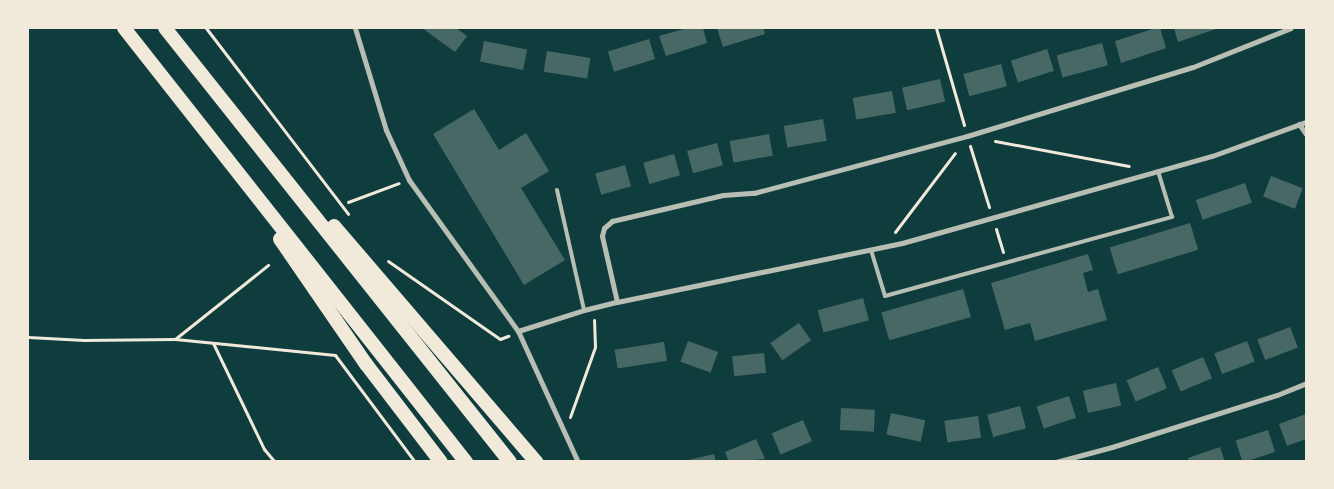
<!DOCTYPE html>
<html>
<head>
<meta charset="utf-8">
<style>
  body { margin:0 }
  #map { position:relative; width:1334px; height:489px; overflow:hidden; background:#0f3d3e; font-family:"Nunito Sans",sans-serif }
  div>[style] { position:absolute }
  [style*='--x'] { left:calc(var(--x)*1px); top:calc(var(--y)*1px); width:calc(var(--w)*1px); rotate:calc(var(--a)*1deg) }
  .building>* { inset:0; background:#486865; transform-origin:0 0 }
  .path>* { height:3px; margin:-1.5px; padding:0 1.5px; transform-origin:1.5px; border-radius:1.5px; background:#f1e9da }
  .service>* { height:4px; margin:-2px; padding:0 2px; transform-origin:2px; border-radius:2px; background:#b8beb3 }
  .minor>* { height:5px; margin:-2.5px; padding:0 2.5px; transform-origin:2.5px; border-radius:2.5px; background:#b8beb3 }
  .trunk>* { height:14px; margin:-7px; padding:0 7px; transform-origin:7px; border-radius:7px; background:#f1e9da }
  span { translate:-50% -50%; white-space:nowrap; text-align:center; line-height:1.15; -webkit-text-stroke:4.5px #f1e9da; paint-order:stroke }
  .frame { position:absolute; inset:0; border:29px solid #f1e9da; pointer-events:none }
</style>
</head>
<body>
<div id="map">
  <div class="building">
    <div style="clip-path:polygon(422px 28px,456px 28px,467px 36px,455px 52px)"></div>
    <div style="clip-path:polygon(687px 28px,703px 28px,707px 43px,666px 56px,659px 36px)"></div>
    <div style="clip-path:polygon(717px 28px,763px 28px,765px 34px,723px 47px)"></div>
    <div style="clip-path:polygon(1156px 28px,1160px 28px,1166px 48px,1121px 63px,1115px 41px)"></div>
    <div style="clip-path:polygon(1174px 28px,1219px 28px,1178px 42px)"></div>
    <div style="left:649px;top:39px;width:21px;height:43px;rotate:73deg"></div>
    <div style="left:484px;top:41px;width:44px;height:21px;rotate:11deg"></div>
    <div style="left:1102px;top:43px;width:23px;height:47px;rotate:75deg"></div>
    <div style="left:1047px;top:49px;width:23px;height:38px;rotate:72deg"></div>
    <div style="left:547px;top:51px;width:44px;height:21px;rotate:9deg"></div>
    <div style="left:1001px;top:64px;width:23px;height:39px;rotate:75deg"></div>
    <div style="left:940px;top:79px;width:23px;height:39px;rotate:77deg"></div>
    <div style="left:892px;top:91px;width:22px;height:40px;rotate:80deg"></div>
    <div style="clip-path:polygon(474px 109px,499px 150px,526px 133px,549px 171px,521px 188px,565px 260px,524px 285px,433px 134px)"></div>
    <div style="left:823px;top:119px;width:22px;height:40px;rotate:80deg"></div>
    <div style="left:769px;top:134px;width:22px;height:40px;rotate:80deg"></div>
    <div style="left:717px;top:143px;width:23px;height:31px;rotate:75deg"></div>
    <div style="left:674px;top:154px;width:22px;height:32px;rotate:74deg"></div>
    <div style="left:625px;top:165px;width:22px;height:31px;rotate:74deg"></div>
    <div style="left:1271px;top:176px;width:34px;height:22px;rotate:21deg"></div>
    <div style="left:1245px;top:183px;width:21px;height:52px;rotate:71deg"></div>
    <div style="left:1190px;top:223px;width:28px;height:84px;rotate:73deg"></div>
    <div style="clip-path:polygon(1088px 254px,1093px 270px,1083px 273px,1088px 292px,1098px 289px,1107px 320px,1035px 341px,1030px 323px,1005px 330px,991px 283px)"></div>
    <div style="left:963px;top:289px;width:29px;height:85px;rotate:74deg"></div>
    <div style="left:863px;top:298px;width:23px;height:47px;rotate:75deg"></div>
    <div style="left:799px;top:323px;width:21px;height:35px;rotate:55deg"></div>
    <div style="left:1290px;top:327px;width:22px;height:35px;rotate:69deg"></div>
    <div style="left:688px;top:341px;width:32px;height:22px;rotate:20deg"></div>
    <div style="left:1247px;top:341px;width:22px;height:35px;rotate:69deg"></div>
    <div style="left:664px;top:342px;width:19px;height:50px;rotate:81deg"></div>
    <div style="left:764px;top:353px;width:20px;height:32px;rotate:84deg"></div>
    <div style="left:1203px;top:357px;width:23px;height:34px;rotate:67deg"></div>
    <div style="left:1158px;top:367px;width:23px;height:34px;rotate:67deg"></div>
    <div style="left:1116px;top:383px;width:23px;height:34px;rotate:77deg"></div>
    <div style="left:1069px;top:396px;width:23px;height:34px;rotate:72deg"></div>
    <div style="left:1020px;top:406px;width:23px;height:34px;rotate:75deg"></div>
    <div style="left:841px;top:408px;width:34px;height:22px;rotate:3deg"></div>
    <div style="left:891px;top:413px;width:35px;height:22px;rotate:12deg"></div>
    <div style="clip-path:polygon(1306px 414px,1306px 439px,1287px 446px,1279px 424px)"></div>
    <div style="left:978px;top:416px;width:22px;height:34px;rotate:82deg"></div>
    <div style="left:803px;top:420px;width:23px;height:34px;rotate:67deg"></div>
    <div style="left:1268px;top:430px;width:23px;height:34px;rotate:72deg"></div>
    <div style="clip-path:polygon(756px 439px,765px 459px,729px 462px,725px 452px)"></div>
    <div style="clip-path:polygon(1220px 447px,1225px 462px,1189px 462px,1188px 458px)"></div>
    <div style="clip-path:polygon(714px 454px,716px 462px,684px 462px,684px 461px)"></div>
  </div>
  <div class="path">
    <div style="--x:206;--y:28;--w:234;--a:52.6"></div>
    <div style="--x:936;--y:28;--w:101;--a:73.9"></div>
    <div style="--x:995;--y:141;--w:136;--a:10.6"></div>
    <div style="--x:970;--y:146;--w:64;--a:72.7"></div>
    <div style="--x:348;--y:202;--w:54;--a:-20.4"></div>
    <div style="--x:996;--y:229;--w:24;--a:73"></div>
    <div style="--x:895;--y:232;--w:99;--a:-52.8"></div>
    <div style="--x:388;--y:261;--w:136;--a:34.9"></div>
    <div style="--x:500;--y:339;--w:9;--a:-21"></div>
    <div style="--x:28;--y:337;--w:56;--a:3.1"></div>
    <div style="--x:84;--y:340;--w:91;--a:-0.6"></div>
    <div style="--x:175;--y:339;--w:119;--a:-38.5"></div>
    <div style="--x:175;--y:339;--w:161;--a:5.7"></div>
    <div style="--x:335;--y:355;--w:134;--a:53.2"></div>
    <div style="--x:213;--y:343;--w:118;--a:64.3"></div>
    <div style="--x:264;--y:449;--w:17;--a:50"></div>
    <div style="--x:570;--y:417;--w:74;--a:-70.3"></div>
    <div style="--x:595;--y:347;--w:27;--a:-92"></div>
  </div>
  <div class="service">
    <div style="--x:557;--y:190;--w:123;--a:77.3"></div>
    <div style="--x:871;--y:250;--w:48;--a:73.1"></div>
    <div style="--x:885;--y:296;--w:298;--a:-15.4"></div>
    <div style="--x:1172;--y:217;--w:48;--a:-106.9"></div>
  </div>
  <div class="minor">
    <div style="--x:355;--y:28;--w:107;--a:73.1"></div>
    <div style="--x:386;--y:130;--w:55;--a:65.3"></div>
    <div style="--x:409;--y:180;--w:186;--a:54.2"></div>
    <div style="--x:518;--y:331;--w:144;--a:65.4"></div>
    <div style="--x:1299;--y:124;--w:12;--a:55"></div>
    <div style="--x:617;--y:302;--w:68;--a:-102.8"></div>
    <div style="--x:602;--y:236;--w:8;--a:-76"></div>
    <div style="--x:604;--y:228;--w:11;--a:-41"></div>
    <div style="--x:612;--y:221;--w:114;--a:-13.2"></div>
    <div style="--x:723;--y:195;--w:31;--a:-4"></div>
    <div style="--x:754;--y:193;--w:220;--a:-15"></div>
    <div style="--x:967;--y:136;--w:236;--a:-17"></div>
    <div style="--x:1193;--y:67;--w:105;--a:-21.7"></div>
    <div style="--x:518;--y:331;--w:69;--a:-17.7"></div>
    <div style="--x:584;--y:310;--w:34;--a:-14"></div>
    <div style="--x:617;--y:302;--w:291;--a:-11.7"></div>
    <div style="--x:902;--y:243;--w:322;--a:-15.7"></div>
    <div style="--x:1212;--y:156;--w:100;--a:-19.9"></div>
    <div style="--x:1056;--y:462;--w:58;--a:-15"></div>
    <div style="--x:1112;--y:447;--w:173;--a:-17.5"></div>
    <div style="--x:1277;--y:395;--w:31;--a:-22"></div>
  </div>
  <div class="trunk">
    <div style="--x:124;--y:28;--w:553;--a:51.76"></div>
    <div style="--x:165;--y:28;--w:554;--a:51.52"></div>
    <div style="--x:334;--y:226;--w:311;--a:49.4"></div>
    <div style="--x:280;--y:239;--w:152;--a:55.5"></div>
    <div style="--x:366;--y:364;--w:123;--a:52.6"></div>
  </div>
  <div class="frame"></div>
</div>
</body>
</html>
